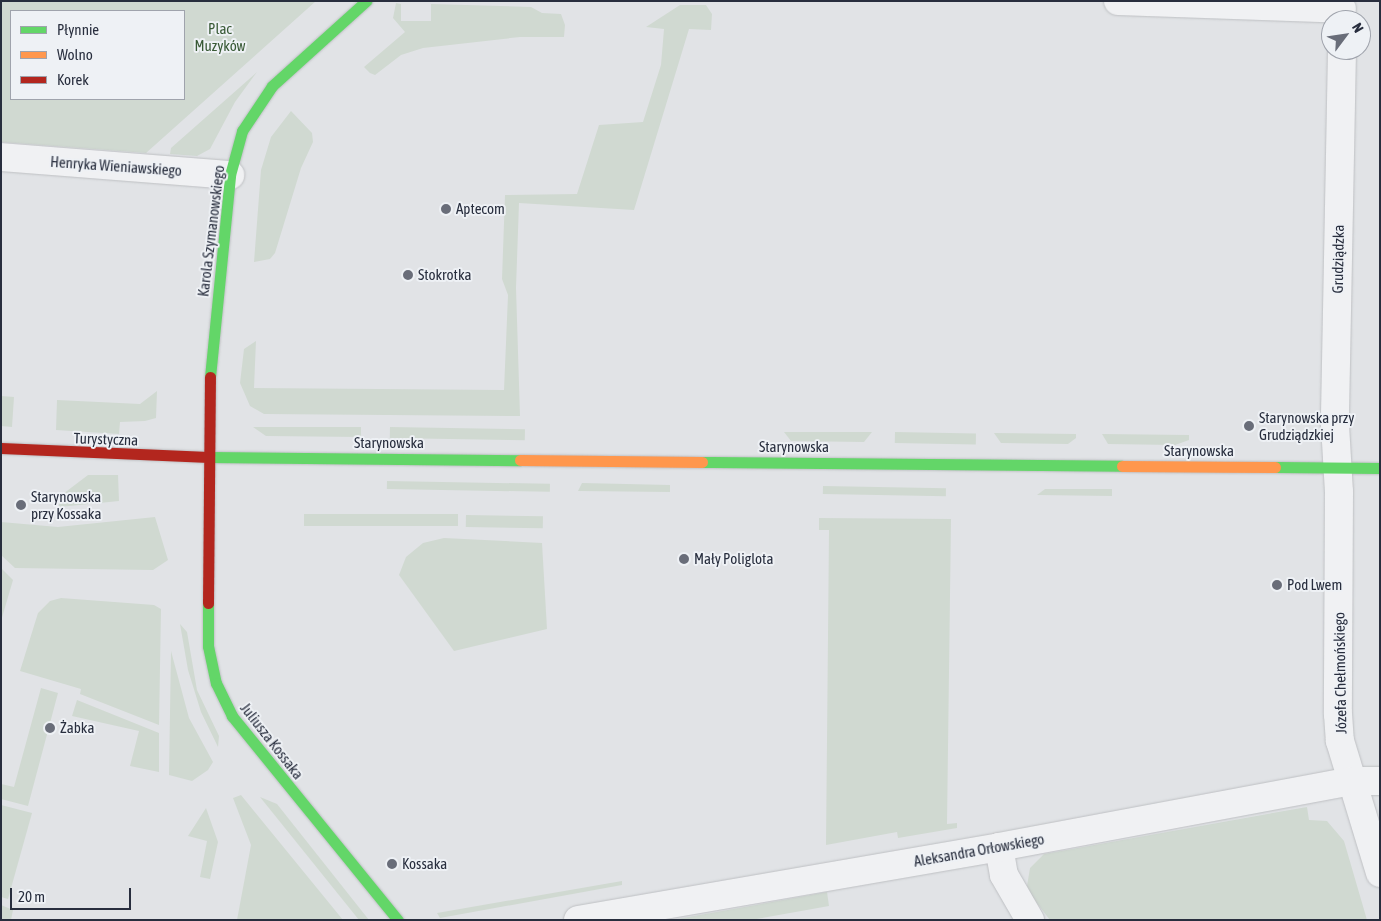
<!DOCTYPE html>
<html>
<head>
<meta charset="utf-8">
<style>
  body { margin:0 }
  #map { position:relative; width:1381px; height:921px; overflow:hidden; background:#e1e3e6; font-family:"Asap Condensed",sans-serif }
  div>[style] { position:absolute }
  [style*='--x'] { left:calc(var(--x)*1px); top:calc(var(--y)*1px); width:calc(var(--w)*1px); rotate:calc(var(--a)*1deg) }
  .green>* { inset:0; background:#d0d9d1; transform-origin:0 0 }
  .roads { filter:drop-shadow(0 0 1px #bec0c3) drop-shadow(0 0 1px #bec0c3) }
  .street>* { height:28px; margin:-14px; padding:0 14px; transform-origin:14px; border-radius:14px; background:#f0f1f3 }
  .fast>* { height:11px; margin:-5.5px; padding:0 5.5px; transform-origin:5.5px; border-radius:5.5px; background:#63d668 }
  .slow>* { height:11px; margin:-5.5px; padding:0 5.5px; transform-origin:5.5px; border-radius:5.5px; background:#ff974d }
  .jam>* { height:11px; margin:-5.5px; padding:0 5.5px; transform-origin:5.5px; border-radius:5.5px; background:#b3261e }
  .dots>* { width:14px; height:14px; translate:-50% -50%; box-sizing:border-box; border:2px solid #eef1f5; border-radius:50% }
  span { translate:-50% -50%; white-space:nowrap; text-align:center; line-height:1.15; -webkit-text-stroke:4px #eef1f5; paint-order:stroke }
  .park-label { font-size:15px; color:#395a36 }
  .street-label { font-size:15px; color:#282e3e }
  .poi-label { font-size:15px; color:#282e3e }
  .left { translate:0 -50%; text-align:left }
  .frame { position:absolute; inset:0; border:2px solid #282e3e; pointer-events:none }
  .legend { position:absolute; left:10px; top:10px; width:175px; height:90px; box-sizing:border-box; background:#eef1f5; border:1px solid #9fa3ac; margin:0; padding:6px 9px; list-style:none; font-size:15px; color:#282e3e }
  .legend li { display:flex; align-items:center; gap:10px; height:25px }
  .legend b { width:25px; border:1px solid #9fa3ac }
  .north { position:absolute; left:1321px; top:10px; width:50px; height:50px; box-sizing:border-box; background:#eef1f5; border:1px solid #9fa3ac; border-radius:50%; rotate:59deg; font-size:14px; font-weight:700; line-height:20px; text-align:center; color:#282e3e }
  .north::after { content:''; display:block; margin:auto; width:18px; height:22px; background:#696d79; clip-path:polygon(50% 0,100% 100%,50% 72%,0 100%) }
  .scale { position:absolute; left:10px; top:888px; width:121px; height:22px; box-sizing:border-box; border:2px solid #282e3e; border-top:0; padding-left:6px; font-size:15px; line-height:18px; white-space:nowrap; color:#282e3e; -webkit-text-stroke:4px #eef1f5; paint-order:stroke }
</style>
</head>
<body>
<div id="map">
  <div class="green">
    <div style="clip-path:polygon(evenodd,1px 1px,316px 1px,146px 153px,1px 142px,1px 1px,11px 11px,184px 11px,184px 99px,11px 99px,11px 11px)"></div>
    <div style="clip-path:polygon(396px 3px,401px 4px,401px 21px,431px 21px,431px 4px,531px 7px,542px 13px,561px 14px,565px 25px,564px 37px,520px 37px,423px 48px,401px 55px,375px 75px,370px 73px,364px 67px,405px 32px,393px 18px)"></div>
    <div style="clip-path:polygon(680px 5px,706px 5px,712px 14px,711px 30px,689px 29px,634px 210px,519px 203px,516px 288px,520px 416px,264px 414px,250px 406px,240px 383px,244px 349px,256px 341px,254px 388px,504px 390px,508px 295px,502px 279px,505px 195px,577px 194px,599px 125px,643px 122px,661px 65px,664px 29px,646px 27px)"></div>
    <div style="clip-path:polygon(257px 72px,235px 102px,210px 149px,197px 156px,170px 154px,171px 148px)"></div>
    <div style="clip-path:polygon(291px 111px,312px 133px,313px 142px,301px 168px,275px 253px,270px 259px,254px 262px,261px 170px,271px 137px)"></div>
    <div style="clip-path:polygon(157px 391px,156px 418px,145px 421px,120px 422px,119px 434px,56px 430px,57px 400px,140px 404px)"></div>
    <div style="clip-path:polygon(1px 396px,14px 397px,12px 427px,1px 426px)"></div>
    <div style="clip-path:polygon(253px 427px,361px 427px,361px 437px,266px 436px)"></div>
    <div style="left:390px;top:427px;width:135px;height:11px;rotate:1deg"></div>
    <div style="clip-path:polygon(784px 432px,872px 432px,864px 442px,791px 441px)"></div>
    <div style="left:895px;top:432px;width:81px;height:11px;rotate:1deg"></div>
    <div style="clip-path:polygon(994px 433px,1076px 434px,1076px 438px,1068px 444px,1001px 443px)"></div>
    <div style="clip-path:polygon(1102px 434px,1189px 435px,1189px 440px,1175px 445px,1108px 444px)"></div>
    <div style="clip-path:polygon(88px 475px,118px 475px,119px 501px,59px 507px,59px 497px)"></div>
    <div style="left:387px;top:481px;width:163px;height:8px;rotate:1deg"></div>
    <div style="clip-path:polygon(582px 483px,670px 485px,670px 492px,578px 491px)"></div>
    <div style="left:823px;top:486px;width:123px;height:8px;rotate:1deg"></div>
    <div style="clip-path:polygon(1045px 489px,1112px 489px,1112px 496px,1037px 495px)"></div>
    <div style="left:304px;top:514px;width:154px;height:12px"></div>
    <div style="left:466px;top:515px;width:77px;height:12px;rotate:1deg"></div>
    <div style="clip-path:polygon(155px 517px,168px 560px,153px 570px,15px 568px,1px 555px,1px 522px,58px 527px)"></div>
    <div style="clip-path:polygon(819px 518px,951px 519px,947px 824px,957px 823px,957px 828px,898px 838px,897px 832px,826px 845px,829px 530px,819px 530px)"></div>
    <div style="clip-path:polygon(444px 538px,542px 543px,547px 629px,454px 651px,399px 575px,406px 557px,423px 543px)"></div>
    <div style="clip-path:polygon(1px 568px,13px 580px,1px 621px)"></div>
    <div style="clip-path:polygon(61px 598px,154px 605px,161px 609px,159px 725px,80px 694px,81px 689px,20px 671px,38px 613px,50px 601px)"></div>
    <div style="clip-path:polygon(180px 624px,187px 632px,197px 690px,219px 736px,218px 747px,201px 712px,188px 670px)"></div>
    <div style="clip-path:polygon(171px 651px,189px 718px,213px 762px,208px 770px,192px 781px,169px 775px)"></div>
    <div style="clip-path:polygon(41px 688px,58px 693px,28px 806px,1px 799px,1px 784px,14px 787px)"></div>
    <div style="clip-path:polygon(77px 700px,159px 733px,159px 772px,130px 766px,139px 731px,72px 716px)"></div>
    <div style="clip-path:polygon(241px 795px,343px 920px,237px 920px,251px 845px,233px 798px)"></div>
    <div style="clip-path:polygon(260px 797px,277px 804px,369px 920px,359px 920px)"></div>
    <div style="clip-path:polygon(1px 805px,32px 813px,8px 899px,1px 897px)"></div>
    <div style="clip-path:polygon(1307px 807px,1309px 820px,1327px 821px,1344px 841px,1367px 920px,1050px 920px,1033px 898px,1027px 886px,1030px 868px,1044px 854px)"></div>
    <div style="clip-path:polygon(206px 808px,218px 842px,210px 879px,200px 877px,207px 841px,188px 836px)"></div>
    <div style="clip-path:polygon(622px 881px,622px 885px,440px 918px,437px 913px)"></div>
    <div style="clip-path:polygon(827px 892px,829px 906px,751px 920px,672px 920px)"></div>
    <div style="clip-path:polygon(1px 905px,13px 910px,11px 920px,1px 920px)"></div>
  </div>
  <div class="roads">
    <div class="street">
      <div style="--x:1118;--y:1;--w:224;--a:2"></div>
      <div style="--x:1342;--y:50;--w:375;--a:91.1"></div>
      <div style="--x:1335;--y:425;--w:67;--a:86.6"></div>
      <div style="--x:1339;--y:492;--w:222;--a:90.3"></div>
      <div style="--x:1338;--y:714;--w:27;--a:86"></div>
      <div style="--x:1340;--y:741;--w:138;--a:73.1"></div>
      <div style="--x:1;--y:157;--w:230;--a:4.5"></div>
      <div style="--x:999;--y:847;--w:28;--a:80"></div>
      <div style="--x:1004;--y:875;--w:52;--a:60"></div>
      <div style="--x:578;--y:920;--w:427;--a:-9.8"></div>
      <div style="--x:999;--y:847;--w:359;--a:-10.6"></div>
      <div style="--x:1352;--y:781;--w:28;--a:0"></div>
    </div>
    <div class="fast">
      <div style="--x:210;--y:377;--w:203;--a:-84.3"></div>
      <div style="--x:230;--y:175;--w:46;--a:-74.7"></div>
      <div style="--x:242;--y:131;--w:54;--a:-56.3"></div>
      <div style="--x:272;--y:86;--w:127;--a:-42.1"></div>
      <div style="--x:209;--y:457;--w:311;--a:0.6"></div>
      <div style="--x:702;--y:462;--w:420;--a:0.5"></div>
      <div style="--x:1275;--y:467;--w:105;--a:0.5"></div>
      <div style="--x:208;--y:603;--w:43;--a:90"></div>
      <div style="--x:208;--y:646;--w:38;--a:78"></div>
      <div style="--x:216;--y:683;--w:37;--a:64"></div>
      <div style="--x:232;--y:716;--w:263;--a:50.9"></div>
    </div>
    <div class="slow">
      <div style="--x:520;--y:460;--w:182;--a:0.6"></div>
      <div style="--x:1122;--y:466;--w:153;--a:0.4"></div>
    </div>
    <div class="jam">
      <div style="--x:1;--y:448;--w:208;--a:2.5"></div>
      <div style="--x:208;--y:603;--w:226;--a:-89.5"></div>
    </div>
  </div>
  <div class="dots">
    <div style="left:446px;top:209px;background:#696d79"></div>
    <div style="left:408px;top:275px;background:#696d79"></div>
    <div style="left:1249px;top:426px;background:#696d79"></div>
    <div style="left:21px;top:505px;background:#696d79"></div>
    <div style="left:684px;top:559px;background:#696d79"></div>
    <div style="left:1277px;top:585px;background:#696d79"></div>
    <div style="left:50px;top:728px;background:#696d79"></div>
    <div style="left:392px;top:864px;background:#696d79"></div>
  </div>
  <div class="park-label">
    <span style="left:220px;top:37px">Plac<br>Muzyków</span>
  </div>
  <div class="street-label">
    <span style="left:116px;top:166px;rotate:4deg">Henryka Wieniawskiego</span>
    <span style="left:211px;top:231px;rotate:-83deg">Karola Szymanowskiego</span>
    <span style="left:1338px;top:259px;rotate:-89deg">Grudziądzka</span>
    <span style="left:106px;top:439px;rotate:2deg">Turystyczna</span>
    <span style="left:389px;top:443px">Starynowska</span>
    <span style="left:794px;top:447px">Starynowska</span>
    <span style="left:1199px;top:451px">Starynowska</span>
    <span style="left:1340px;top:673px;rotate:-91deg">Józefa Chełmońskiego</span>
    <span style="left:272px;top:741px;rotate:52deg">Juliusza Kossaka</span>
    <span style="left:979px;top:850px;rotate:-10deg">Aleksandra Orłowskiego</span>
  </div>
  <div class="poi-label">
    <span class="left" style="left:456px;top:209px">Aptecom</span>
    <span class="left" style="left:418px;top:275px">Stokrotka</span>
    <span class="left" style="left:1259px;top:426px">Starynowska przy<br>Grudziądzkiej</span>
    <span class="left" style="left:31px;top:505px">Starynowska<br>przy Kossaka</span>
    <span class="left" style="left:694px;top:559px">Mały Poliglota</span>
    <span class="left" style="left:1287px;top:585px">Pod Lwem</span>
    <span class="left" style="left:60px;top:728px">Żabka</span>
    <span class="left" style="left:402px;top:864px">Kossaka</span>
  </div>
  <div class="frame"></div>
  <ul class="legend">
  <li><b style="height:6px;background:#63d668"></b>Płynnie</li>
  <li><b style="height:6px;background:#ff974d"></b>Wolno</li>
  <li><b style="height:6px;background:#b3261e"></b>Korek</li>
  </ul>
  <div class="north">N</div>
  <div class="scale">20 m</div>
</div>
</body>
</html>
